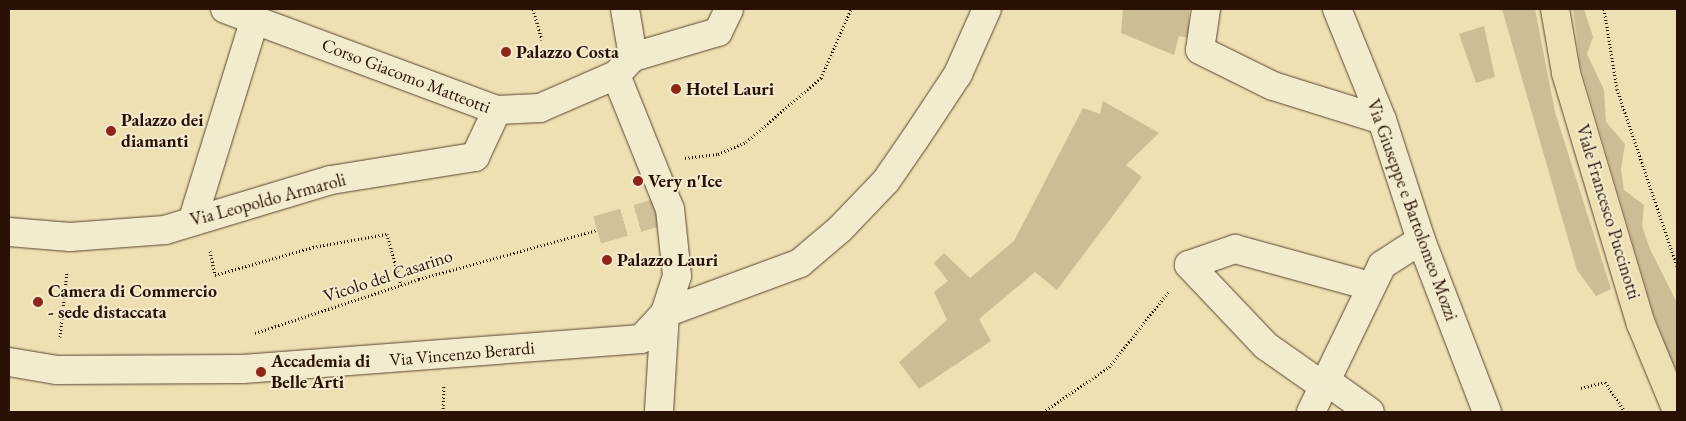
<!DOCTYPE html>
<html>
<head>
<meta charset="utf-8">
<style>
  body { margin:0 }
  #map { position:relative; width:1686px; height:421px; overflow:hidden; background:#ede0b2; font-family:"EB Garamond",serif }
  div>[style] { position:absolute }
  [style*='--x'] { left:calc(var(--x)*1px); top:calc(var(--y)*1px); width:calc(var(--w)*1px); rotate:calc(var(--a)*1deg) }
  .green>* { inset:0; background:#ccbd95 }
  .minor-tunnel>* { height:28px; margin-top:-14px; transform-origin:0; background:repeating-linear-gradient(90deg,#d0c198 0 28px,transparent 0 42px) }
  .path>* { height:3px; margin-top:-1.5px; transform-origin:0; background:repeating-linear-gradient(90deg,#291106 0 1px,transparent 0 3.5px) }
  .roads { filter:drop-shadow(0 0 1px #5a4531) drop-shadow(0 0 1px #5a4531) }
  .minor>* { height:28px; margin:-14px; padding:0 14px; transform-origin:14px; border-radius:14px; background:#f3ebcd }
  .major>* { height:28px; margin:-14px; padding:0 14px; transform-origin:14px; border-radius:14px; background:#ede0b2 }
  .dots>* { width:14px; height:14px; translate:-50% -50%; box-sizing:border-box; border:2px solid #f3ebcd; border-radius:50% }
  span { translate:-50% -50%; white-space:nowrap; text-align:center; line-height:1.15; -webkit-text-stroke:4px #f3ebcd; paint-order:stroke }
  .poi-label { font-size:18px; color:#291106; font-weight:700 }
  .left { translate:0 -50%; text-align:left }
  .street-label { font-size:18px; color:#291106 }
  .frame { position:absolute; inset:0; border:10px solid #291106; pointer-events:none }
</style>
</head>
<body>
<div id="map">
  <div class="green">
    <div style="clip-path:polygon(1123px 9px,1189px 9px,1189px 38px,1179px 36px,1174px 55px,1121px 33px)"></div>
    <div style="clip-path:polygon(1502px 9px,1535px 9px,1555px 112px,1611px 289px,1596px 296px,1577px 270px)"></div>
    <div style="clip-path:polygon(1573px 9px,1584px 9px,1593px 37px,1587px 54px,1604px 90px,1606px 122px,1625px 144px,1621px 170px,1624px 190px,1644px 205px,1642px 226px,1650px 249px,1677px 303px,1677px 374px,1654px 315px,1580px 64px)"></div>
    <div style="clip-path:polygon(1484px 26px,1495px 77px,1476px 83px,1459px 34px)"></div>
    <div style="clip-path:polygon(1103px 101px,1159px 133px,1126px 165px,1142px 177px,1057px 290px,1035px 272px,979px 319px,991px 341px,919px 389px,899px 362px,947px 320px,934px 292px,948px 281px,934px 263px,944px 253px,970px 278px,1014px 241px,1083px 108px,1100px 114px)"></div>
  </div>
  <div class="minor-tunnel">
    <div style="--x:597;--y:230;--w:61;--a:-16.1"></div>
  </div>
  <div class="path">
    <div style="--x:533;--y:9;--w:32;--a:74"></div>
    <div style="--x:1604;--y:9;--w:81;--a:80.8"></div>
    <div style="--x:1617;--y:89;--w:187;--a:71.3"></div>
    <div style="--x:685;--y:158;--w:33;--a:-7"></div>
    <div style="--x:718;--y:154;--w:30;--a:-23"></div>
    <div style="--x:746;--y:142;--w:99;--a:-40.5"></div>
    <div style="--x:821;--y:78;--w:75;--a:-66.5"></div>
    <div style="--x:210;--y:251;--w:25;--a:78"></div>
    <div style="--x:215;--y:275;--w:102;--a:-15.9"></div>
    <div style="--x:313;--y:247;--w:75;--a:-10"></div>
    <div style="--x:387;--y:234;--w:53;--a:74.6"></div>
    <div style="--x:255;--y:333;--w:173;--a:-18.2"></div>
    <div style="--x:419;--y:279;--w:185;--a:-15.4"></div>
    <div style="--x:60;--y:337;--w:66;--a:-83.9"></div>
    <div style="--x:1581;--y:388;--w:25;--a:-14"></div>
    <div style="--x:1605;--y:382;--w:36;--a:56"></div>
    <div style="--x:443;--y:412;--w:26;--a:-88"></div>
    <div style="--x:1043;--y:412;--w:80;--a:-34.3"></div>
    <div style="--x:1109;--y:367;--w:97;--a:-51.7"></div>
  </div>
  <div class="roads">
    <div class="minor">
      <div style="--x:225;--y:9;--w:290;--a:20.4"></div>
      <div style="--x:497;--y:110;--w:43;--a:-2.7"></div>
      <div style="--x:540;--y:108;--w:83;--a:-23.5"></div>
      <div style="--x:616;--y:75;--w:25;--a:-47"></div>
      <div style="--x:633;--y:57;--w:89;--a:-16.4"></div>
      <div style="--x:718;--y:32;--w:25;--a:-64"></div>
      <div style="--x:625;--y:9;--w:49;--a:80.5"></div>
      <div style="--x:1206;--y:9;--w:41;--a:98.3"></div>
      <div style="--x:1200;--y:50;--w:81;--a:26.3"></div>
      <div style="--x:1273;--y:86;--w:114;--a:17.3"></div>
      <div style="--x:1337;--y:9;--w:120;--a:67.9"></div>
      <div style="--x:1382;--y:120;--w:126;--a:72"></div>
      <div style="--x:1421;--y:240;--w:184;--a:69"></div>
      <div style="--x:616;--y:75;--w:144;--a:68.1"></div>
      <div style="--x:670;--y:209;--w:67;--a:84"></div>
      <div style="--x:677;--y:276;--w:39;--a:108"></div>
      <div style="--x:665;--y:313;--w:99;--a:93.5"></div>
      <div style="--x:193;--y:219;--w:209;--a:-72.8"></div>
      <div style="--x:9;--y:232;--w:61;--a:4.7"></div>
      <div style="--x:70;--y:237;--w:95;--a:-4.2"></div>
      <div style="--x:165;--y:230;--w:173;--a:-16.8"></div>
      <div style="--x:331;--y:180;--w:146;--a:-9.1"></div>
      <div style="--x:475;--y:157;--w:52;--a:-64.9"></div>
      <div style="--x:9;--y:362;--w:49;--a:9.5"></div>
      <div style="--x:57;--y:370;--w:186;--a:-0.3"></div>
      <div style="--x:243;--y:369;--w:399;--a:-4.3"></div>
      <div style="--x:641;--y:339;--w:35;--a:-47"></div>
      <div style="--x:665;--y:313;--w:144;--a:-20.3"></div>
      <div style="--x:800;--y:263;--w:52;--a:-40.4"></div>
      <div style="--x:840;--y:229;--w:66;--a:-46.2"></div>
      <div style="--x:886;--y:181;--w:51;--a:-55.4"></div>
      <div style="--x:915;--y:139;--w:78;--a:-56.5"></div>
      <div style="--x:958;--y:74;--w:71;--a:-66"></div>
      <div style="--x:1325;--y:380;--w:55;--a:35.4"></div>
      <div style="--x:1323;--y:386;--w:70;--a:-144.9"></div>
      <div style="--x:1266;--y:346;--w:112;--a:-133.5"></div>
      <div style="--x:1189;--y:265;--w:49;--a:-19.2"></div>
      <div style="--x:1235;--y:249;--w:140;--a:15.3"></div>
      <div style="--x:1311;--y:412;--w:163;--a:-64.2"></div>
      <div style="--x:1382;--y:265;--w:46;--a:-32.7"></div>
    </div>
    <div class="major">
      <div style="--x:1555;--y:9;--w:65;--a:80.2"></div>
      <div style="--x:1566;--y:73;--w:262;--a:73.4"></div>
      <div style="--x:1641;--y:324;--w:94;--a:67.5"></div>
    </div>
  </div>
  <div class="dots">
    <div style="left:506px;top:52px;background:#8f2418"></div>
    <div style="left:676px;top:89px;background:#8f2418"></div>
    <div style="left:111px;top:131px;background:#8f2418"></div>
    <div style="left:638px;top:181px;background:#8f2418"></div>
    <div style="left:607px;top:260px;background:#8f2418"></div>
    <div style="left:38px;top:302px;background:#8f2418"></div>
    <div style="left:261px;top:372px;background:#8f2418"></div>
  </div>
  <div class="poi-label">
    <span class="left" style="left:516px;top:52px">Palazzo Costa</span>
    <span class="left" style="left:686px;top:89px">Hotel Lauri</span>
    <span class="left" style="left:121px;top:131px">Palazzo dei<br>diamanti</span>
    <span class="left" style="left:648px;top:181px">Very n'Ice</span>
    <span class="left" style="left:617px;top:260px">Palazzo Lauri</span>
    <span class="left" style="left:48px;top:302px">Camera di Commercio<br>- sede distaccata</span>
    <span class="left" style="left:271px;top:372px">Accademia di<br>Belle Arti</span>
  </div>
  <div class="street-label">
    <span style="left:406px;top:76px;rotate:21deg">Corso Giacomo Matteotti</span>
    <span style="left:268px;top:200px;rotate:-15deg">Via Leopoldo Armaroli</span>
    <span style="left:1412px;top:210px;rotate:70deg">Via Giuseppe e Bartolomeo Mozzi</span>
    <span style="left:1608px;top:212px;rotate:73deg">Viale Francesco Puccinotti</span>
    <span style="left:388px;top:276px;rotate:-18deg">Vicolo del Casarino</span>
    <span style="left:462px;top:354px;rotate:-5deg">Via Vincenzo Berardi</span>
  </div>
  <div class="frame"></div>
</div>
</body>
</html>
